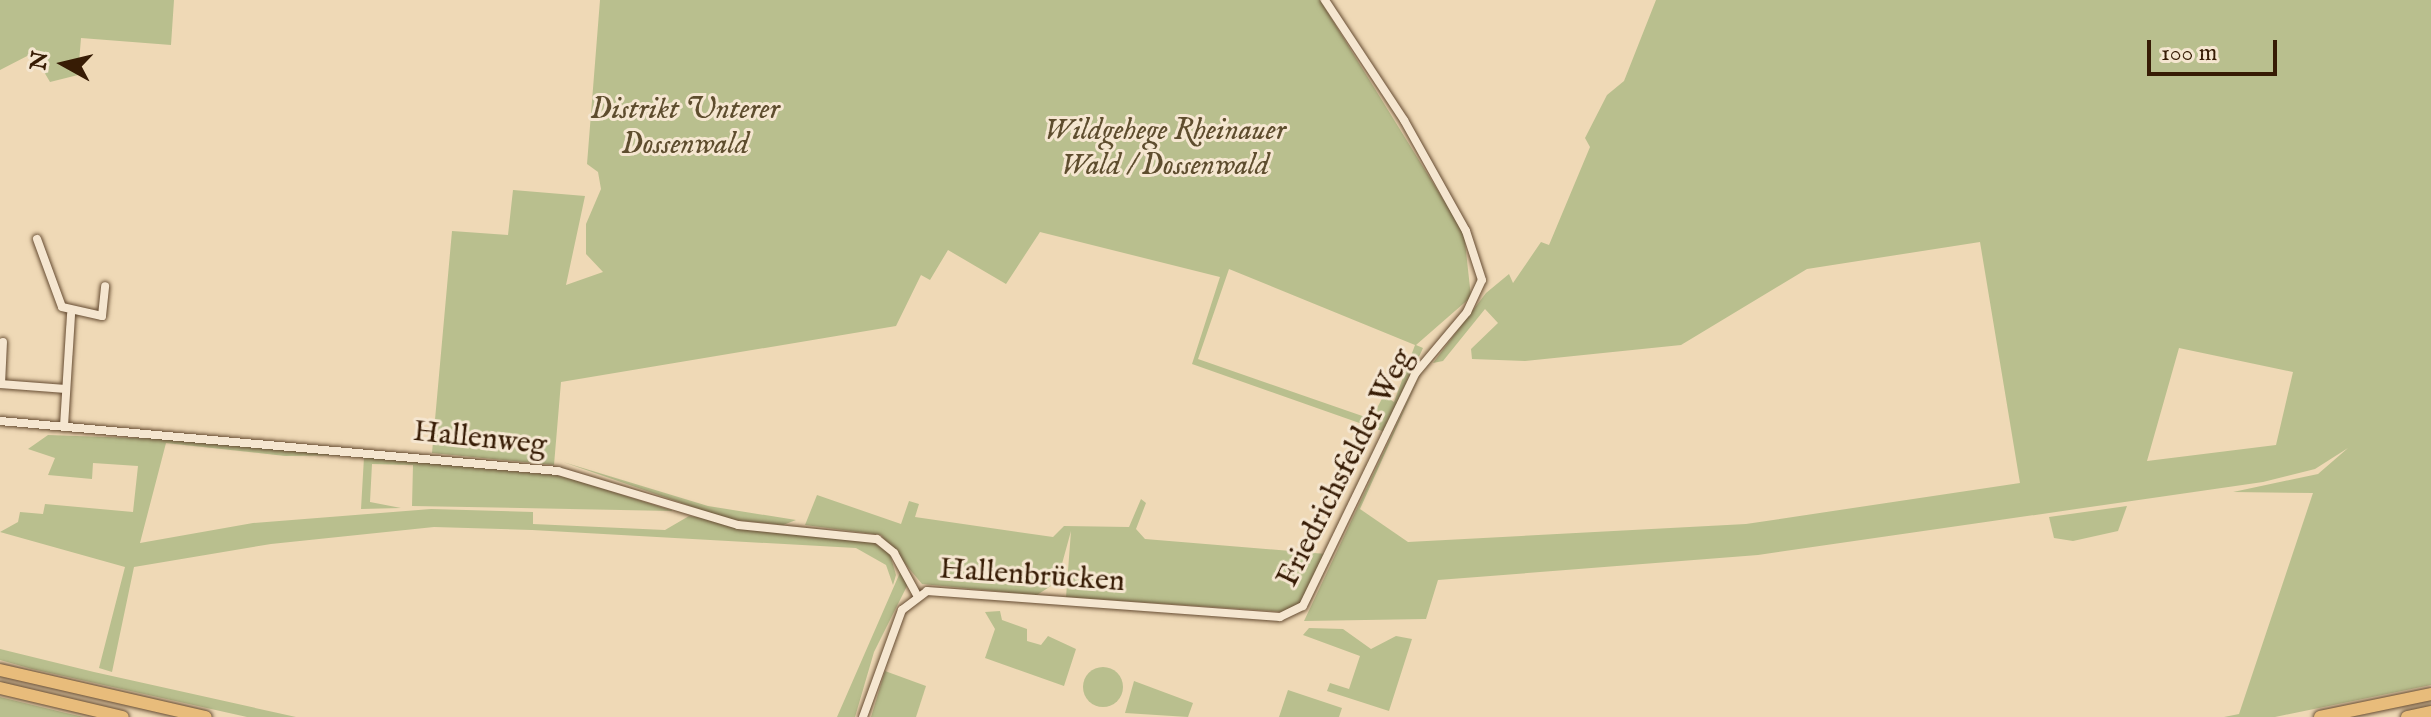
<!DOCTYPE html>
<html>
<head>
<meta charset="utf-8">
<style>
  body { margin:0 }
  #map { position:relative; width:2431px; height:717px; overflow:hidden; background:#efd9b6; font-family:"IM FELL English",serif }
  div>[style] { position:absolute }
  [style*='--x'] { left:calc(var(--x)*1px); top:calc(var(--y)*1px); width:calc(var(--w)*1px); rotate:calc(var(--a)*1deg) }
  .green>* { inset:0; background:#b9bf8e }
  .round { border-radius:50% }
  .roads { filter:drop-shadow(0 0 2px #654b31) drop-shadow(0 0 2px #654b31) }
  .minor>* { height:8px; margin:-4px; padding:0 4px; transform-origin:4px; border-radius:4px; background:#f5e6d0 }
  .highway>* { height:12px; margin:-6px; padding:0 6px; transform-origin:6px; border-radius:6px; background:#e8bc7b }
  span { translate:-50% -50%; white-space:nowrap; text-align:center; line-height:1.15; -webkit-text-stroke:6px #f5e6d0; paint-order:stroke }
  .park-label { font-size:30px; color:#5e4d2e; font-style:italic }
  .street-label { font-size:30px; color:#371c05 }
  .north { position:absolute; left:24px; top:24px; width:80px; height:80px; -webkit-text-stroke:6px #f5e6d0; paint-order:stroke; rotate:278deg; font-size:22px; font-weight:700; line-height:32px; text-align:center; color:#371c05 }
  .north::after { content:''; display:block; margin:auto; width:28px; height:36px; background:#371c05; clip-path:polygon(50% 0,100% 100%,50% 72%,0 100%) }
  .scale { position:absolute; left:2147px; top:40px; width:130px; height:36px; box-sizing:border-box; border:4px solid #371c05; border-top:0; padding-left:10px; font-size:24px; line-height:28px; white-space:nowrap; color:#371c05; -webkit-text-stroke:6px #f5e6d0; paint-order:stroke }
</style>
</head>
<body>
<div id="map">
  <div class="green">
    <div style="clip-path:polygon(0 0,174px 0,171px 45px,81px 38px,78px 75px,50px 82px,33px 53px,0 70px)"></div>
    <div style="clip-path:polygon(evenodd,600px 0,1320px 0,1464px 233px,1471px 297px,1416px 345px,1423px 348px,1385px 432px,1192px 364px,1220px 277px,1040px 232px,1006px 284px,948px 250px,930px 280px,921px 275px,896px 326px,561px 382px,554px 465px,432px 453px,452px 231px,508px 235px,513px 190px,585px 196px,566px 285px,603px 272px,586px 254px,586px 224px,601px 189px,598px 172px,587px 164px,600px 0,1229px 269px,1415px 345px,1394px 402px,1384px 395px,1371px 419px,1198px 359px,1229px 269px)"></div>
    <div style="clip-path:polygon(evenodd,1656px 0,2431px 0,2431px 685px,2275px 717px,2224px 717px,2239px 714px,2313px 493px,2233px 492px,2318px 474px,2348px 448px,2315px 469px,2263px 482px,1758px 555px,1438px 580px,1426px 619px,1304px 621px,1421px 373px,1360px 509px,1408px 542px,1746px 524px,2020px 483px,1980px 242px,1807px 269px,1681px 345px,1525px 361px,1472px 359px,1471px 349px,1498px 323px,1485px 309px,1443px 361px,1433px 363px,1486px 293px,1509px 274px,1513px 283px,1541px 242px,1549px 245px,1590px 147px,1585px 138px,1607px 95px,1624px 81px,1656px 0,2179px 348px,2293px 372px,2276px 445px,2147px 461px,2179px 348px)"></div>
    <div style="clip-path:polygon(48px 435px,164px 439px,362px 455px,285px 456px,166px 443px,140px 543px,253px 523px,431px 509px,533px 512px,533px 524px,665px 530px,689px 516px,870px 540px,890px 554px,896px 575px,893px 585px,886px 565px,856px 548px,532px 530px,434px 527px,271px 544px,134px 567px,112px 672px,99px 668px,125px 567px,0 532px,18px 522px,20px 512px,43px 514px,45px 504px,133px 512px,138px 466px,93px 463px,92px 479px,48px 475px,55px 458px,28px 449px)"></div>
    <div style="clip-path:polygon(364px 457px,562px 476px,674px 511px,412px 506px,413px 465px,372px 464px,370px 502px,401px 508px,361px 509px)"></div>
    <div style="clip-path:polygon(563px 462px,708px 506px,796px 520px,783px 525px,728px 519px)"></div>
    <div style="clip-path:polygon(817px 495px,901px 524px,909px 501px,919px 504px,915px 517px,1053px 537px,1064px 526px,1129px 527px,1141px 499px,1146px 503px,1136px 529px,1145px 539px,1326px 554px,1301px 602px,1285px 612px,1066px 597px,1071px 531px,1057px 582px,1037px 595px,922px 584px,881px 535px,805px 525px)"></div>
    <div style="clip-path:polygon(2127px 506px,2118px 531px,2073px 541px,2054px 538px,2049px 517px)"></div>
    <div style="clip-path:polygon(902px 568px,909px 582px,874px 652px,855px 717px,837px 717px)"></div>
    <div style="clip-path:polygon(1000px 611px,1002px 620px,1027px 629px,1027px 641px,1041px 645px,1048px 636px,1076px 649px,1064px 686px,985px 658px,995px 629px,985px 612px)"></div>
    <div style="clip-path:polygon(1309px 628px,1343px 629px,1371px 649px,1396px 636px,1412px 639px,1389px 711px,1327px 691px,1330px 683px,1349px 689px,1360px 656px,1303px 635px)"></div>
    <div style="clip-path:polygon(0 649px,94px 672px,296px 717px,247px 717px,32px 669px,0 660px)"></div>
    <div class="round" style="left:1083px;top:667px;width:40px;height:40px"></div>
    <div style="clip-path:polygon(885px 671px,926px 686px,916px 717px,871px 717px)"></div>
    <div style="clip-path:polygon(1134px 681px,1193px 703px,1188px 717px,1125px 713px)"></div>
    <div style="clip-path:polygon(1288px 690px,1342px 708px,1339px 717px,1279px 717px)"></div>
    <div style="clip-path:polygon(0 697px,66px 713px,84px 717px,0 717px)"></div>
  </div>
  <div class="roads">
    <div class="minor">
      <div style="--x:37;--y:239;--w:72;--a:69.8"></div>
      <div style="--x:62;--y:307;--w:41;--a:12.7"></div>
      <div style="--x:102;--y:316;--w:30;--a:-84"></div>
      <div style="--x:0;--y:384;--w:66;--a:4.3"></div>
      <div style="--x:1;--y:384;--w:42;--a:-87.3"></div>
      <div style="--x:0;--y:421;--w:560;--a:5.12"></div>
      <div style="--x:558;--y:471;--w:188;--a:16.7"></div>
      <div style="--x:738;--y:525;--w:140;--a:5.8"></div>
      <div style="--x:877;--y:539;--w:22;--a:39"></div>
      <div style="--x:894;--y:553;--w:48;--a:61.3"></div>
      <div style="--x:64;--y:426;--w:112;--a:-86.4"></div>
      <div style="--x:863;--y:717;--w:114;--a:-70"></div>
      <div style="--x:902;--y:610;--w:31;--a:-37"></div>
      <div style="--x:927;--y:591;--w:354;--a:4.2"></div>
      <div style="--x:1280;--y:617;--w:25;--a:-26"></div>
      <div style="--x:1303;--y:606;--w:258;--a:-64.2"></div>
      <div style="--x:1415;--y:374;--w:81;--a:-50"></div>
      <div style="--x:1467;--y:312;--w:35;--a:-65"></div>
      <div style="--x:1482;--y:280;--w:52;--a:-108.1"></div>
      <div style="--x:1466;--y:231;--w:127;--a:-119.2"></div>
      <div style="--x:1404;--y:120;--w:144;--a:-123.4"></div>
    </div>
    <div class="highway">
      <div style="--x:0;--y:670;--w:211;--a:12.9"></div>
      <div style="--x:0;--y:688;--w:126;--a:13.3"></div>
      <div style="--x:2320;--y:717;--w:113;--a:-11.7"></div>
      <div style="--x:2407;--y:717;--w:25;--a:-12"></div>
    </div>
  </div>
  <div class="park-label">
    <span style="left:685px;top:127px">Distrikt Unterer<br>Dossenwald</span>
    <span style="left:1165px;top:148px">Wildgehege Rheinauer<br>Wald / Dossenwald</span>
  </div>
  <div class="street-label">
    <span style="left:480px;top:439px;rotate:6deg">Hallenweg</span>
    <span style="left:1346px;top:468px;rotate:-63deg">Friedrichsfelder Weg</span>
    <span style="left:1032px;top:576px;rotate:4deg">Hallenbrücken</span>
  </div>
  <div class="north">N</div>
  <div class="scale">100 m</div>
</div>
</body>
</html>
